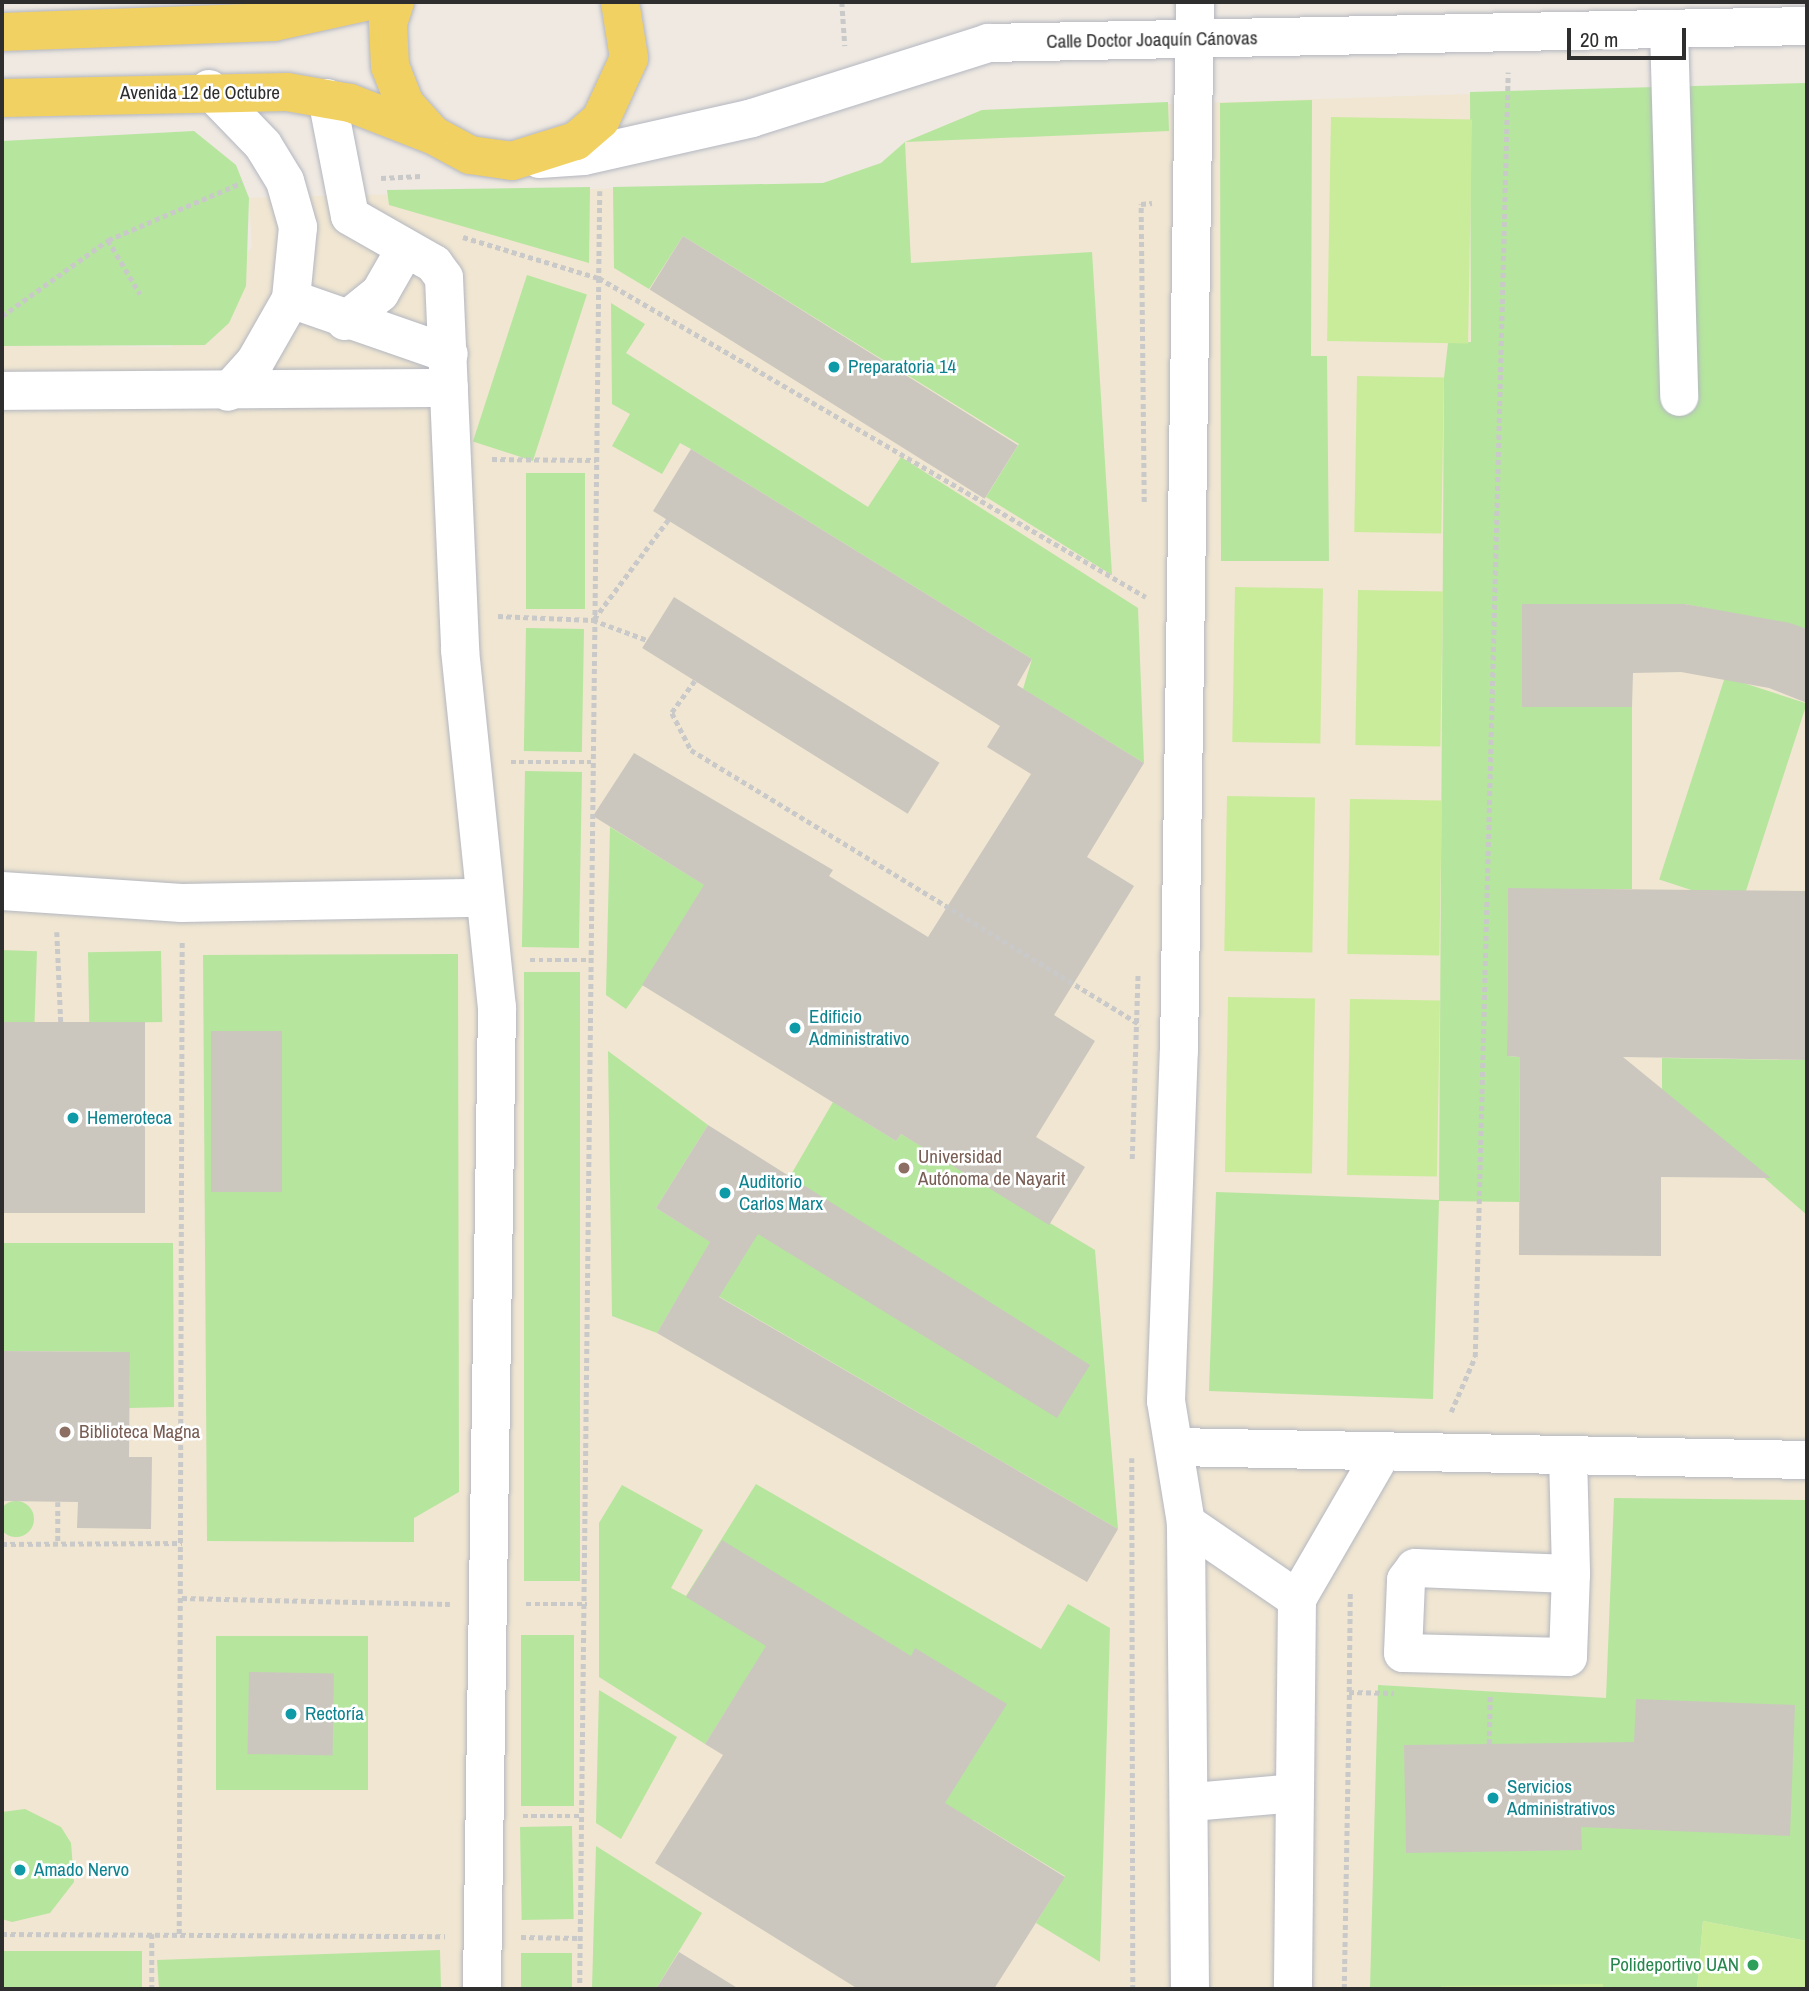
<!DOCTYPE html>
<html>
<head>
<meta charset="utf-8">
<style>
  body { margin:0 }
  #map { position:relative; width:1809px; height:1991px; overflow:hidden; background:#efe9e1; font-family:"Archivo Narrow",sans-serif }
  div>[style] { position:absolute }
  [style*='--x'] { left:calc(var(--x)*1px); top:calc(var(--y)*1px); width:calc(var(--w)*1px); rotate:calc(var(--a)*1deg) }
  .education>* { inset:0; background:#f0e6d1 }
  .green>* { inset:0; background:#b6e59e; transform-origin:0 0 }
  .round { border-radius:50% }
  .pitch>* { inset:0; background:#c9ec9a; transform-origin:0 0 }
  .building>* { inset:0; background:#cbc7bf; transform-origin:0 0 }
  .path>* { height:4.5px; margin-top:-2.25px; transform-origin:0; background:repeating-linear-gradient(90deg,#c9c9c9 0 5px,transparent 0 8.5px) }
  .roads { filter:drop-shadow(0 0 2px #b4b7c1) drop-shadow(0 0 2px #b4b7c1) }
  .minor>* { height:38px; margin:-19px; padding:0 19px; transform-origin:19px; border-radius:19px; background:#fff }
  .major>* { height:38px; margin:-19px; padding:0 19px; transform-origin:19px; border-radius:19px; background:#f2d163 }
  .dots>* { width:19px; height:19px; translate:-50% -50%; box-sizing:border-box; border:4px solid #fff; border-radius:50% }
  span { translate:-50% -50%; white-space:nowrap; text-align:center; line-height:1.15; -webkit-text-stroke:5px #fff; paint-order:stroke }
  .street-label { font-size:19px; color:#2e2e2e }
  .culture-label { font-size:19px; color:#0d838f }
  .left { translate:0 -50%; text-align:left }
  .education-label { font-size:19px; color:#785e54 }
  .leisure-label { font-size:19px; color:#27864d }
  .right { translate:-100% -50%; text-align:right }
  .frame { position:absolute; inset:0; border:4px solid #2e2e2e; pointer-events:none }
  .scale { position:absolute; left:1567px; top:28px; width:119px; height:32px; box-sizing:border-box; border:4px solid #2e2e2e; border-top:0; padding-left:9px; font-size:21px; line-height:24px; white-space:nowrap; color:#2e2e2e; -webkit-text-stroke:5px #fff; paint-order:stroke }
</style>
</head>
<body>
<div id="map">
  <div class="education">
    <div style="clip-path:polygon(1807px 83px,1807px 1989px,2px 1989px,2px 345px,171px 347px,252px 247px,249px 198px,823px 183px,881px 163px,905px 142px,982px 110px)"></div>
  </div>
  <div class="green">
    <div style="clip-path:polygon(1807px 83px,1807px 629px,1685px 604px,1522px 604px,1522px 707px,1632px 707px,1632px 889px,1508px 889px,1507px 1056px,1520px 1057px,1519px 1202px,1439px 1201px,1433px 1399px,1209px 1391px,1216px 1192px,1439px 1200px,1444px 378px,1448px 343px,1471px 342px,1470px 92px)"></div>
    <div style="clip-path:polygon(1312px 100px,1311px 356px,1327px 356px,1329px 561px,1221px 561px,1220px 103px)"></div>
    <div style="clip-path:polygon(1168px 102px,1169px 131px,905px 142px,911px 263px,1092px 252px,1112px 575px,986px 497px,1019px 444px,683px 236px,649px 289px,614px 268px,613px 187px,823px 183px,881px 163px,905px 142px,982px 110px)"></div>
    <div style="clip-path:polygon(194px 131px,236px 165px,249px 198px,246px 286px,229px 323px,205px 345px,2px 346px,2px 141px)"></div>
    <div style="clip-path:polygon(590px 187px,589px 263px,389px 205px,387px 190px)"></div>
    <div style="left:527px;top:275px;width:63px;height:175px;rotate:18deg"></div>
    <div style="clip-path:polygon(611px 303px,645px 324px,626px 353px,868px 507px,901px 457px,1138px 608px,1144px 763px,1023px 689px,1032px 659px,691px 449px,680px 443px,662px 474px,612px 446px,630px 414px,612px 404px)"></div>
    <div style="left:526px;top:473px;width:59px;height:136px"></div>
    <div style="left:526px;top:628px;width:58px;height:123px;rotate:1deg"></div>
    <div style="left:1725px;top:677px;width:86px;height:213px;rotate:18deg"></div>
    <div style="left:525px;top:771px;width:57px;height:176px;rotate:1deg"></div>
    <div style="clip-path:polygon(610px 827px,711px 889px,626px 1009px,606px 995px)"></div>
    <div style="left:2px;top:950px;width:35px;height:72px;rotate:2deg"></div>
    <div style="left:161px;top:951px;width:71px;height:73px;rotate:89deg"></div>
    <div style="clip-path:polygon(458px 954px,459px 1492px,414px 1518px,414px 1542px,207px 1541px,203px 955px)"></div>
    <div style="left:524px;top:972px;width:56px;height:609px"></div>
    <div style="clip-path:polygon(608px 1051px,708px 1125px,656px 1208px,741px 1261px,833px 1102px,896px 1141px,901px 1134px,1095px 1250px,1118px 1529px,689px 1279px,657px 1333px,612px 1316px)"></div>
    <div style="clip-path:polygon(1662px 1058px,1807px 1060px,1807px 1215px,1677px 1102px,1662px 1101px)"></div>
    <div style="clip-path:polygon(2px 1243px,173px 1243px,174px 1407px,129px 1408px,130px 1352px,2px 1351px)"></div>
    <div style="clip-path:polygon(756px 1484px,1041px 1649px,1068px 1604px,1110px 1628px,1100px 1962px,1036px 1923px,1065px 1876px,973px 1820px,954px 1819px,741px 1687px,705px 1744px,599px 1677px,599px 1523px,622px 1485px,703px 1530px,671px 1588px,686px 1596px)"></div>
    <div style="clip-path:polygon(1614px 1498px,1807px 1500px,1807px 1941px,1703px 1921px,1697px 1989px,1370px 1989px,1378px 1685px,1606px 1698px)"></div>
    <div class="round" style="left:-2px;top:1501px;width:36px;height:36px"></div>
    <div style="left:521px;top:1635px;width:53px;height:171px"></div>
    <div style="left:216px;top:1636px;width:152px;height:154px"></div>
    <div style="clip-path:polygon(599px 1690px,677px 1737px,621px 1839px,596px 1823px)"></div>
    <div style="clip-path:polygon(25px 1809px,61px 1827px,71px 1843px,74px 1882px,50px 1913px,12px 1922px,2px 1919px,2px 1812px)"></div>
    <div style="left:572px;top:1826px;width:93px;height:52px;rotate:89deg"></div>
    <div style="clip-path:polygon(596px 1846px,702px 1913px,656px 1989px,592px 1989px)"></div>
    <div style="clip-path:polygon(440px 1950px,441px 1989px,159px 1989px,157px 1960px)"></div>
    <div style="left:142px;top:1951px;width:38px;height:140px;rotate:90deg"></div>
    <div style="left:521px;top:1953px;width:51px;height:36px"></div>
  </div>
  <div class="pitch">
    <div style="left:1331px;top:117px;width:141px;height:224px;rotate:1deg"></div>
    <div style="left:1357px;top:376px;width:87px;height:156px;rotate:1deg"></div>
    <div style="left:1235px;top:587px;width:88px;height:155px;rotate:1deg"></div>
    <div style="left:1358px;top:590px;width:85px;height:155px;rotate:1deg"></div>
    <div style="left:1227px;top:796px;width:88px;height:155px;rotate:1deg"></div>
    <div style="left:1350px;top:799px;width:92px;height:155px;rotate:1deg"></div>
    <div style="left:1228px;top:997px;width:87px;height:175px;rotate:1deg"></div>
    <div style="left:1350px;top:999px;width:90px;height:176px;rotate:1deg"></div>
    <div style="clip-path:polygon(1703px 1921px,1807px 1941px,1807px 1989px,1697px 1989px)"></div>
    <div style="clip-path:polygon(1603px 1984px,1603px 1989px,1441px 1989px,1441px 1986px)"></div>
  </div>
  <div class="building">
    <div style="left:683px;top:236px;width:395px;height:63px;rotate:32deg"></div>
    <div style="clip-path:polygon(691px 449px,1032px 659px,1017px 685px,1144px 763px,1087px 857px,1134px 886px,1054px 1015px,1095px 1041px,1036px 1137px,1085px 1167px,1049px 1225px,901px 1134px,896px 1141px,642px 985px,704px 885px,593px 816px,634px 753px,833px 870px,829px 876px,928px 937px,1031px 774px,987px 747px,1000px 726px,653px 511px)"></div>
    <div style="left:674px;top:597px;width:313px;height:60px;rotate:32deg"></div>
    <div style="clip-path:polygon(1522px 604px,1685px 604px,1790px 623px,1807px 629px,1807px 703px,1769px 688px,1681px 672px,1633px 673px,1632px 707px,1522px 707px)"></div>
    <div style="clip-path:polygon(1508px 888px,1807px 891px,1807px 1060px,1623px 1057px,1771px 1178px,1661px 1177px,1661px 1256px,1519px 1255px,1520px 1057px,1507px 1056px)"></div>
    <div style="left:2px;top:1022px;width:143px;height:191px"></div>
    <div style="left:211px;top:1031px;width:71px;height:161px"></div>
    <div style="clip-path:polygon(708px 1125px,1090px 1365px,1057px 1418px,758px 1234px,719px 1297px,1118px 1529px,1087px 1582px,657px 1333px,710px 1242px,656px 1208px)"></div>
    <div style="clip-path:polygon(2px 1351px,130px 1352px,129px 1457px,152px 1457px,151px 1529px,77px 1528px,78px 1502px,2px 1501px)"></div>
    <div style="clip-path:polygon(722px 1540px,911px 1656px,915px 1648px,1007px 1704px,945px 1803px,1065px 1877px,994px 1989px,858px 1989px,655px 1863px,723px 1755px,705px 1744px,766px 1646px,686px 1597px)"></div>
    <div style="left:249px;top:1672px;width:85px;height:82px;rotate:1deg"></div>
    <div style="clip-path:polygon(1636px 1699px,1795px 1705px,1790px 1836px,1581px 1827px,1582px 1850px,1406px 1853px,1404px 1745px,1634px 1742px)"></div>
    <div style="clip-path:polygon(679px 1952px,739px 1989px,656px 1989px)"></div>
  </div>
  <div class="path">
    <div style="--x:842;--y:2;--w:44;--a:86.1"></div>
    <div style="--x:381;--y:178;--w:40;--a:-2.9"></div>
    <div style="--x:600;--y:191;--w:87;--a:90.7"></div>
    <div style="--x:599;--y:278;--w:633;--a:30.25"></div>
    <div style="--x:463;--y:237;--w:142;--a:16.8"></div>
    <div style="--x:599;--y:278;--w:1711;--a:90.64"></div>
    <div style="--x:108;--y:240;--w:63;--a:59.3"></div>
    <div style="--x:2;--y:316;--w:130;--a:-35.6"></div>
    <div style="--x:108;--y:240;--w:145;--a:-23.2"></div>
    <div style="--x:492;--y:459;--w:104;--a:0.6"></div>
    <div style="--x:1144;--y:502;--w:298;--a:-90.6"></div>
    <div style="--x:1141;--y:204;--w:11;--a:-5"></div>
    <div style="--x:498;--y:616;--w:95;--a:2.4"></div>
    <div style="--x:593;--y:620;--w:58;--a:20.3"></div>
    <div style="--x:594;--y:619;--w:124;--a:-53.2"></div>
    <div style="--x:695;--y:681;--w:39;--a:126"></div>
    <div style="--x:672;--y:713;--w:42;--a:62.8"></div>
    <div style="--x:691;--y:750;--w:527;--a:31.43"></div>
    <div style="--x:511;--y:762;--w:80;--a:0"></div>
    <div style="--x:57;--y:932;--w:90;--a:87.5"></div>
    <div style="--x:530;--y:960;--w:62;--a:0"></div>
    <div style="--x:1132;--y:1159;--w:187;--a:-88.2"></div>
    <div style="--x:1451;--y:1412;--w:60;--a:-66.4"></div>
    <div style="--x:1475;--y:1357;--w:1285;--a:-88.53"></div>
    <div style="--x:1132;--y:1458;--w:531;--a:89.89"></div>
    <div style="--x:58;--y:1502;--w:42;--a:90"></div>
    <div style="--x:2;--y:1544;--w:180;--a:-0.3"></div>
    <div style="--x:182;--y:1598;--w:268;--a:1.3"></div>
    <div style="--x:526;--y:1604;--w:61;--a:0"></div>
    <div style="--x:1349;--y:1692;--w:101;--a:-89.4"></div>
    <div style="--x:1489;--y:1744;--w:48;--a:-88.8"></div>
    <div style="--x:523;--y:1816;--w:59;--a:0"></div>
    <div style="--x:2;--y:1934;--w:443;--a:0.3"></div>
    <div style="--x:152;--y:1934;--w:55;--a:90"></div>
    <div style="--x:179;--y:1934;--w:993;--a:-89.83"></div>
    <div style="--x:521;--y:1937;--w:59;--a:1"></div>
    <div style="--x:1344;--y:1989;--w:297;--a:-89"></div>
    <div style="--x:1349;--y:1692;--w:45;--a:1.3"></div>
  </div>
  <div class="roads">
    <div class="minor">
      <div style="--x:1669;--y:29;--w:368;--a:88.4"></div>
      <div style="--x:209;--y:89;--w:78;--a:46"></div>
      <div style="--x:263;--y:145;--w:42;--a:58.6"></div>
      <div style="--x:285;--y:181;--w:48;--a:74.2"></div>
      <div style="--x:298;--y:227;--w:72;--a:95.6"></div>
      <div style="--x:291;--y:299;--w:73;--a:119.7"></div>
      <div style="--x:255;--y:362;--w:40;--a:132"></div>
      <div style="--x:327;--y:98;--w:120;--a:79"></div>
      <div style="--x:350;--y:216;--w:97;--a:29.7"></div>
      <div style="--x:434;--y:264;--w:17;--a:54"></div>
      <div style="--x:444;--y:278;--w:372;--a:87.5"></div>
      <div style="--x:460;--y:650;--w:359;--a:84.1"></div>
      <div style="--x:497;--y:1007;--w:982;--a:90.88"></div>
      <div style="--x:539;--y:159;--w:45;--a:-3.8"></div>
      <div style="--x:584;--y:156;--w:172;--a:-12.7"></div>
      <div style="--x:752;--y:118;--w:248;--a:-17.6"></div>
      <div style="--x:988;--y:43;--w:819;--a:-1.19"></div>
      <div style="--x:291;--y:299;--w:167;--a:19.2"></div>
      <div style="--x:345;--y:321;--w:45;--a:-38.7"></div>
      <div style="--x:380;--y:293;--w:48;--a:-60.3"></div>
      <div style="--x:2;--y:391;--w:447;--a:-0.4"></div>
      <div style="--x:2;--y:891;--w:180;--a:3.8"></div>
      <div style="--x:182;--y:903;--w:300;--a:-1"></div>
      <div style="--x:1175;--y:1447;--w:632;--a:1.18"></div>
      <div style="--x:1568;--y:1456;--w:118;--a:88.5"></div>
      <div style="--x:1571;--y:1574;--w:83;--a:92.1"></div>
      <div style="--x:1568;--y:1657;--w:165;--a:-178.6"></div>
      <div style="--x:1403;--y:1653;--w:73;--a:-87.6"></div>
      <div style="--x:1406;--y:1580;--w:15;--a:-53"></div>
      <div style="--x:1415;--y:1568;--w:156;--a:2.2"></div>
      <div style="--x:1186;--y:1523;--w:135;--a:34.4"></div>
      <div style="--x:1297;--y:1599;--w:390;--a:90.6"></div>
      <div style="--x:1297;--y:1599;--w:168;--a:-59.9"></div>
      <div style="--x:1193;--y:1802;--w:102;--a:-5"></div>
      <div style="--x:1190;--y:1989;--w:466;--a:-90.5"></div>
      <div style="--x:1186;--y:1523;--w:124;--a:-99.3"></div>
      <div style="--x:1166;--y:1401;--w:350;--a:-87.9"></div>
      <div style="--x:1179;--y:1051;--w:1049;--a:-89.13"></div>
    </div>
    <div class="major">
      <div style="--x:395;--y:2;--w:23;--a:108"></div>
      <div style="--x:388;--y:24;--w:42;--a:87.3"></div>
      <div style="--x:390;--y:66;--w:41;--a:68.5"></div>
      <div style="--x:405;--y:104;--w:42;--a:47.9"></div>
      <div style="--x:433;--y:135;--w:42;--a:28.4"></div>
      <div style="--x:470;--y:155;--w:42;--a:8.1"></div>
      <div style="--x:512;--y:161;--w:67;--a:-17.4"></div>
      <div style="--x:576;--y:141;--w:33;--a:-41"></div>
      <div style="--x:601;--y:119;--w:67;--a:-65.3"></div>
      <div style="--x:629;--y:58;--w:57;--a:-99.1"></div>
      <div style="--x:2;--y:32;--w:272;--a:-2.1"></div>
      <div style="--x:274;--y:22;--w:92;--a:-12.5"></div>
      <div style="--x:2;--y:98;--w:285;--a:-1.2"></div>
      <div style="--x:287;--y:92;--w:64;--a:9.9"></div>
      <div style="--x:350;--y:103;--w:86;--a:21.2"></div>
    </div>
  </div>
  <div class="dots">
    <div style="left:834px;top:367px;background:#0f9aa8"></div>
    <div style="left:795px;top:1028px;background:#0f9aa8"></div>
    <div style="left:73px;top:1118px;background:#0f9aa8"></div>
    <div style="left:904px;top:1168px;background:#8d6e63"></div>
    <div style="left:725px;top:1193px;background:#0f9aa8"></div>
    <div style="left:65px;top:1432px;background:#8d6e63"></div>
    <div style="left:291px;top:1714px;background:#0f9aa8"></div>
    <div style="left:1493px;top:1798px;background:#0f9aa8"></div>
    <div style="left:20px;top:1870px;background:#0f9aa8"></div>
    <div style="left:1753px;top:1965px;background:#2e9e5b"></div>
  </div>
  <div class="street-label">
    <span style="left:1152px;top:40px;rotate:-1deg">Calle Doctor Joaquín Cánovas</span>
    <span style="left:200px;top:93px">Avenida 12 de Octubre</span>
  </div>
  <div class="culture-label">
    <span class="left" style="left:848px;top:367px">Preparatoria 14</span>
    <span class="left" style="left:809px;top:1028px">Edificio<br>Administrativo</span>
    <span class="left" style="left:87px;top:1118px">Hemeroteca</span>
    <span class="left" style="left:739px;top:1193px">Auditorio<br>Carlos Marx</span>
    <span class="left" style="left:305px;top:1714px">Rectoría</span>
    <span class="left" style="left:1507px;top:1798px">Servicios<br>Administrativos</span>
    <span class="left" style="left:34px;top:1870px">Amado Nervo</span>
  </div>
  <div class="education-label">
    <span class="left" style="left:918px;top:1168px">Universidad<br>Autónoma de Nayarit</span>
    <span class="left" style="left:79px;top:1432px">Biblioteca Magna</span>
  </div>
  <div class="leisure-label">
    <span class="right" style="left:1739px;top:1965px">Polideportivo UAN</span>
  </div>
  <div class="frame"></div>
  <div class="scale">20 m</div>
</div>
</body>
</html>
